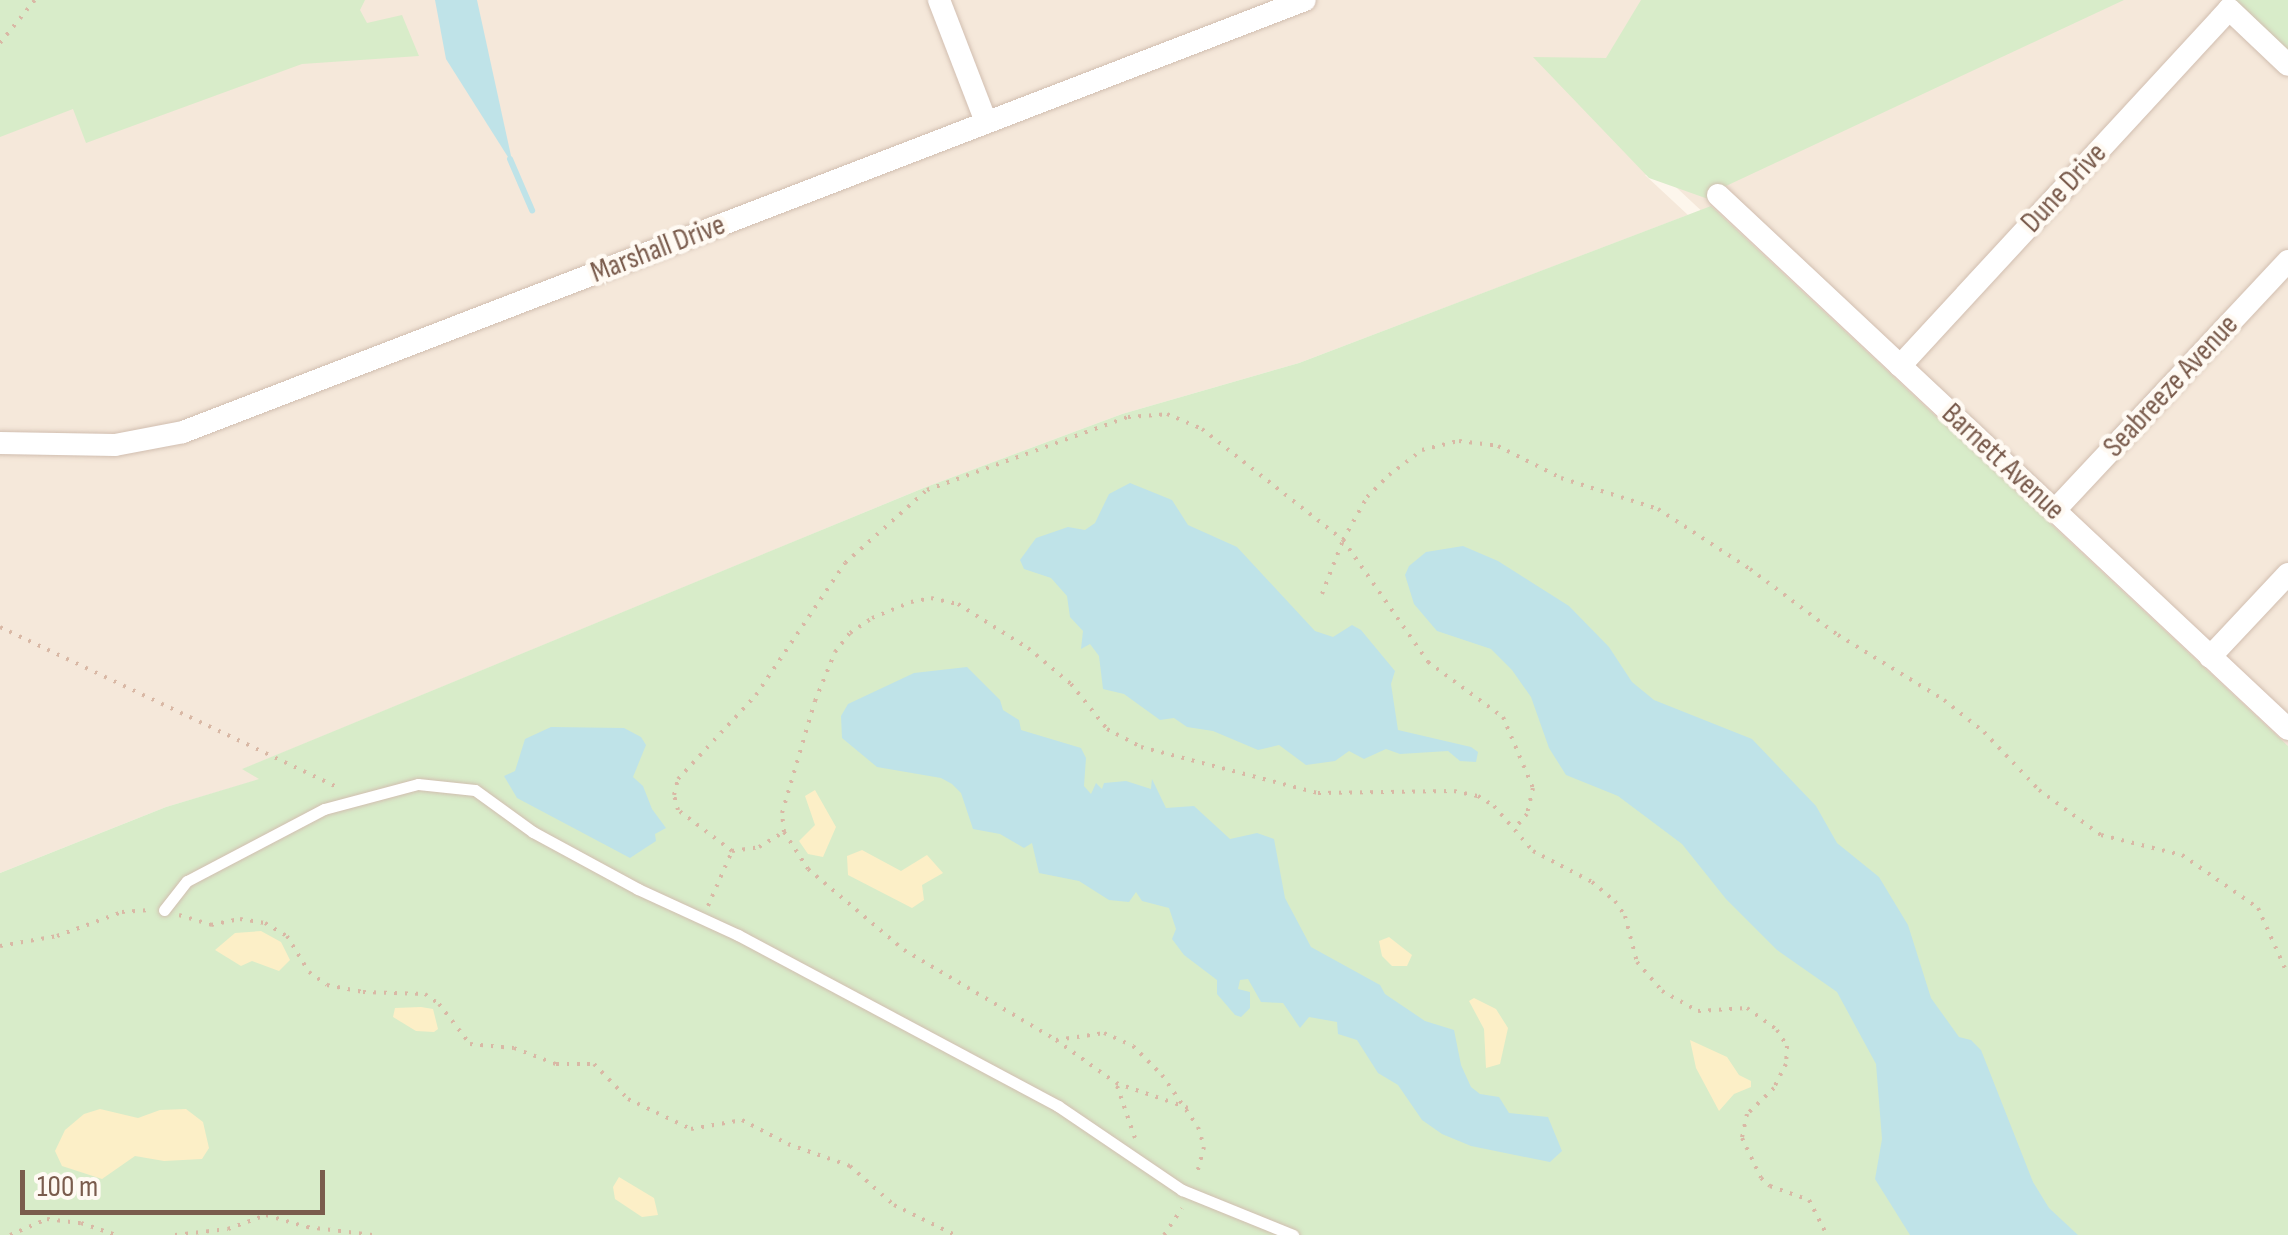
<!DOCTYPE html>
<html>
<head>
<meta charset="utf-8">
<style>
  body { margin:0 }
  #map { position:relative; width:2288px; height:1235px; overflow:hidden; background:#fdf6ec; font-family:"Sofia Sans Condensed",sans-serif }
  div>[style] { position:absolute }
  [style*='--x'] { left:calc(var(--x)*1px); top:calc(var(--y)*1px); width:calc(var(--w)*1px); rotate:calc(var(--a)*1deg) }
  .residential>* { inset:0; background:#f5e8da }
  .green>* { inset:0; background:#d8ecc9 }
  .sand>* { inset:0; background:#fcefc7 }
  .water>* { inset:0; background:#bfe3e8 }
  .stream>* { height:6px; margin:-3px; padding:0 3px; transform-origin:3px; border-radius:3px; background:#bfe3e8 }
  .path>* { height:4px; margin-top:-2px; transform-origin:0; background:repeating-linear-gradient(90deg,#d9b8a5 0 2.5px,transparent 0 10.5px) }
  .roads { filter:drop-shadow(0 0 2px #d1beb0) drop-shadow(0 0 2px #d1beb0) }
  .service>* { height:11px; margin:-5.5px; padding:0 5.5px; transform-origin:5.5px; border-radius:5.5px; background:#fff }
  .minor>* { height:22px; margin:-11px; padding:0 11px; transform-origin:11px; border-radius:11px; background:#fff }
  span { translate:-50% -50%; white-space:nowrap; text-align:center; line-height:1.15; -webkit-text-stroke:9px #fffaf3; paint-order:stroke }
  .street-label { font-size:30px; color:#7a5c4d }
  .scale { position:absolute; left:20px; top:1170px; width:305px; height:45px; box-sizing:border-box; border:5px solid #7a5c4d; border-top:0; padding-left:12px; font-size:30px; line-height:35px; white-space:nowrap; color:#7a5c4d; -webkit-text-stroke:8px #fffaf3; paint-order:stroke }
</style>
</head>
<body>
<div id="map">
  <div class="residential">
    <div style="clip-path:polygon(0 0,2288px 0,2288px 759px,1662px 174px,1762px 138px,1645px 175px,1688px 215px,1299px 363px,1122px 414px,926px 487px,243px 769px,261px 779px,166px 807px,0 873px)"></div>
  </div>
  <div class="green">
    <div style="clip-path:polygon(0 0,365px 0,360px 10px,367px 23px,402px 15px,419px 56px,302px 64px,86px 143px,73px 109px,0 137px)"></div>
    <div style="clip-path:polygon(1641px 0,2124px 0,1726px 186px,1711px 200px,1649px 178px,1533px 57px,1606px 58px)"></div>
    <div style="clip-path:polygon(2227px 0,2288px 0,2288px 58px)"></div>
    <div style="clip-path:polygon(1711px 206px,2288px 746px,2288px 1235px,0 1235px,0 873px,166px 807px,259px 779px,242px 769px,926px 487px,1122px 414px,1299px 363px)"></div>
  </div>
  <div class="sand">
    <div style="clip-path:polygon(815px 790px,836px 827px,823px 857px,808px 854px,799px 841px,815px 825px,805px 796px)"></div>
    <div style="clip-path:polygon(862px 850px,901px 871px,927px 855px,943px 873px,922px 885px,924px 900px,912px 908px,848px 875px,847px 856px)"></div>
    <div style="clip-path:polygon(261px 931px,281px 942px,290px 960px,279px 971px,252px 961px,241px 966px,215px 950px,235px 933px)"></div>
    <div style="clip-path:polygon(1389px 937px,1412px 955px,1407px 966px,1392px 966px,1382px 956px,1379px 941px)"></div>
    <div style="clip-path:polygon(1474px 998px,1496px 1009px,1508px 1028px,1500px 1064px,1486px 1068px,1484px 1029px,1469px 1001px)"></div>
    <div style="clip-path:polygon(421px 1007px,433px 1009px,438px 1029px,434px 1032px,416px 1031px,393px 1017px,395px 1008px)"></div>
    <div style="clip-path:polygon(1690px 1040px,1727px 1057px,1739px 1075px,1751px 1081px,1751px 1087px,1734px 1094px,1719px 1111px,1696px 1068px)"></div>
    <div style="clip-path:polygon(100px 1109px,138px 1118px,160px 1110px,186px 1109px,203px 1122px,209px 1148px,202px 1159px,164px 1161px,135px 1156px,102px 1179px,62px 1166px,55px 1151px,65px 1130px,84px 1114px)"></div>
    <div style="clip-path:polygon(619px 1177px,654px 1198px,658px 1215px,642px 1217px,615px 1199px,613px 1187px)"></div>
  </div>
  <div class="water">
    <div style="clip-path:polygon(435px 0,477px 0,513px 165px,446px 59px)"></div>
    <div style="clip-path:polygon(1130px 483px,1172px 500px,1188px 525px,1237px 547px,1315px 631px,1333px 637px,1352px 625px,1361px 630px,1395px 671px,1391px 684px,1398px 730px,1471px 747px,1478px 752px,1476px 762px,1460px 761px,1448px 751px,1400px 754px,1386px 749px,1364px 759px,1349px 751px,1335px 761px,1306px 765px,1279px 745px,1258px 750px,1213px 731px,1187px 727px,1174px 718px,1160px 720px,1124px 694px,1103px 689px,1099px 656px,1090px 644px,1081px 649px,1083px 631px,1070px 617px,1067px 596px,1051px 578px,1024px 569px,1020px 560px,1036px 538px,1068px 527px,1085px 530px,1095px 523px,1109px 494px)"></div>
    <div style="clip-path:polygon(1463px 546px,1498px 561px,1569px 606px,1609px 647px,1632px 682px,1654px 700px,1752px 739px,1816px 806px,1837px 843px,1879px 877px,1908px 925px,1931px 998px,1959px 1037px,1971px 1040px,1981px 1050px,2033px 1182px,2049px 1208px,2078px 1235px,1910px 1235px,1875px 1179px,1882px 1139px,1876px 1064px,1837px 992px,1777px 950px,1726px 899px,1682px 844px,1618px 796px,1566px 775px,1549px 748px,1531px 697px,1512px 670px,1491px 649px,1437px 631px,1414px 604px,1405px 575px,1409px 566px,1426px 552px)"></div>
    <div style="clip-path:polygon(967px 667px,1000px 700px,1003px 710px,1019px 720px,1021px 730px,1081px 748px,1086px 758px,1084px 786px,1091px 794px,1096px 783px,1102px 789px,1104px 783px,1126px 781px,1151px 789px,1152px 779px,1166px 808px,1194px 806px,1230px 839px,1257px 833px,1274px 839px,1285px 898px,1311px 947px,1380px 985px,1385px 994px,1425px 1021px,1454px 1030px,1461px 1065px,1471px 1087px,1480px 1094px,1499px 1097px,1509px 1113px,1548px 1117px,1562px 1151px,1550px 1162px,1471px 1146px,1442px 1134px,1422px 1120px,1398px 1085px,1378px 1073px,1357px 1040px,1338px 1034px,1337px 1022px,1309px 1017px,1300px 1028px,1283px 1003px,1261px 1002px,1248px 979px,1240px 980px,1238px 989px,1250px 992px,1250px 1008px,1241px 1017px,1235px 1015px,1217px 994px,1217px 980px,1184px 955px,1172px 939px,1176px 929px,1169px 908px,1142px 901px,1136px 892px,1129px 902px,1109px 900px,1079px 881px,1039px 873px,1032px 843px,1024px 848px,1000px 834px,973px 829px,961px 793px,952px 784px,941px 778px,877px 767px,842px 738px,841px 716px,848px 704px,914px 673px)"></div>
    <div style="clip-path:polygon(551px 727px,624px 728px,641px 737px,646px 745px,633px 777px,643px 786px,652px 809px,666px 828px,655px 834px,656px 841px,630px 858px,517px 798px,504px 776px,515px 771px,525px 739px)"></div>
  </div>
  <div class="stream">
    <div style="--x:510;--y:159;--w:56;--a:66.7"></div>
  </div>
  <div class="path">
    <div style="--x:0;--y:43;--w:55;--a:-50.9"></div>
    <div style="--x:1322;--y:594;--w:58;--a:-68.7"></div>
    <div style="--x:1343;--y:540;--w:149;--a:55.1"></div>
    <div style="--x:1428;--y:662;--w:93;--a:36.3"></div>
    <div style="--x:1503;--y:717;--w:77;--a:67.1"></div>
    <div style="--x:1533;--y:788;--w:27;--a:103"></div>
    <div style="--x:1527;--y:814;--w:20;--a:131"></div>
    <div style="--x:0;--y:627;--w:375;--a:25.4"></div>
    <div style="--x:784;--y:832;--w:44;--a:57"></div>
    <div style="--x:808;--y:869;--w:126;--a:40.2"></div>
    <div style="--x:904;--y:950;--w:177;--a:30.6"></div>
    <div style="--x:1056;--y:1040;--w:49;--a:-8.3"></div>
    <div style="--x:1104;--y:1033;--w:32;--a:24"></div>
    <div style="--x:1133;--y:1046;--w:41;--a:45"></div>
    <div style="--x:1162;--y:1075;--w:63;--a:55.3"></div>
    <div style="--x:1198;--y:1127;--w:21;--a:73"></div>
    <div style="--x:1204;--y:1147;--w:31;--a:105"></div>
    <div style="--x:732;--y:851;--w:27;--a:-8"></div>
    <div style="--x:759;--y:847;--w:29;--a:-31"></div>
    <div style="--x:784;--y:832;--w:19;--a:-96"></div>
    <div style="--x:782;--y:813;--w:117;--a:-73.6"></div>
    <div style="--x:815;--y:701;--w:53;--a:-67.8"></div>
    <div style="--x:835;--y:652;--w:24;--a:-52"></div>
    <div style="--x:850;--y:633;--w:27;--a:-34"></div>
    <div style="--x:872;--y:618;--w:42;--a:-22.3"></div>
    <div style="--x:911;--y:602;--w:20;--a:-11"></div>
    <div style="--x:931;--y:598;--w:28;--a:13"></div>
    <div style="--x:958;--y:604;--w:83;--a:32.2"></div>
    <div style="--x:1028;--y:648;--w:56;--a:39.9"></div>
    <div style="--x:1071;--y:684;--w:58;--a:51.3"></div>
    <div style="--x:1107;--y:729;--w:38;--a:28"></div>
    <div style="--x:1141;--y:747;--w:183;--a:14.6"></div>
    <div style="--x:1318;--y:793;--w:136;--a:-0.8"></div>
    <div style="--x:1454;--y:791;--w:25;--a:12"></div>
    <div style="--x:1478;--y:796;--w:19;--a:32"></div>
    <div style="--x:1494;--y:806;--w:60;--a:49.1"></div>
    <div style="--x:1533;--y:851;--w:67;--a:27.7"></div>
    <div style="--x:1592;--y:882;--w:30;--a:40"></div>
    <div style="--x:1615;--y:901;--w:18;--a:56"></div>
    <div style="--x:1625;--y:916;--w:48;--a:75.4"></div>
    <div style="--x:1637;--y:962;--w:38;--a:49"></div>
    <div style="--x:1662;--y:991;--w:41;--a:29.1"></div>
    <div style="--x:1698;--y:1011;--w:49;--a:-3.5"></div>
    <div style="--x:1747;--y:1008;--w:37;--a:36"></div>
    <div style="--x:1777;--y:1030;--w:19;--a:58"></div>
    <div style="--x:1787;--y:1046;--w:18;--a:93"></div>
    <div style="--x:1786;--y:1064;--w:27;--a:117"></div>
    <div style="--x:1774;--y:1088;--w:37;--a:136"></div>
    <div style="--x:1747;--y:1114;--w:25;--a:102"></div>
    <div style="--x:1742;--y:1138;--w:44;--a:64.6"></div>
    <div style="--x:1761;--y:1178;--w:12;--a:42"></div>
    <div style="--x:1770;--y:1186;--w:41;--a:19.7"></div>
    <div style="--x:1809;--y:1200;--w:39;--a:63"></div>
    <div style="--x:708;--y:906;--w:60;--a:-66.4"></div>
    <div style="--x:732;--y:851;--w:68;--a:-142.8"></div>
    <div style="--x:678;--y:810;--w:16;--a:-105"></div>
    <div style="--x:674;--y:795;--w:16;--a:-76"></div>
    <div style="--x:678;--y:779;--w:115;--a:-47.1"></div>
    <div style="--x:756;--y:695;--w:159;--a:-56"></div>
    <div style="--x:845;--y:563;--w:110;--a:-41.7"></div>
    <div style="--x:927;--y:490;--w:214;--a:-20"></div>
    <div style="--x:1128;--y:417;--w:39;--a:-4"></div>
    <div style="--x:1167;--y:414;--w:38;--a:23"></div>
    <div style="--x:1202;--y:429;--w:179;--a:38.2"></div>
    <div style="--x:1343;--y:540;--w:49;--a:-60.8"></div>
    <div style="--x:1367;--y:497;--w:31;--a:-45"></div>
    <div style="--x:1389;--y:475;--w:41;--a:-37.1"></div>
    <div style="--x:1422;--y:450;--w:38;--a:-14"></div>
    <div style="--x:1459;--y:441;--w:39;--a:7"></div>
    <div style="--x:1498;--y:446;--w:71;--a:26.9"></div>
    <div style="--x:1561;--y:478;--w:102;--a:17.7"></div>
    <div style="--x:1658;--y:509;--w:110;--a:33.1"></div>
    <div style="--x:1750;--y:569;--w:110;--a:36.9"></div>
    <div style="--x:1838;--y:635;--w:124;--a:31.5"></div>
    <div style="--x:1944;--y:700;--w:51;--a:38.7"></div>
    <div style="--x:1984;--y:732;--w:80;--a:46.5"></div>
    <div style="--x:2039;--y:790;--w:77;--a:36"></div>
    <div style="--x:2101;--y:835;--w:83;--a:13.9"></div>
    <div style="--x:2182;--y:855;--w:93;--a:34.9"></div>
    <div style="--x:2258;--y:908;--w:73;--a:65.9"></div>
    <div style="--x:179;--y:915;--w:34;--a:17"></div>
    <div style="--x:211;--y:925;--w:30;--a:-12"></div>
    <div style="--x:240;--y:919;--w:25;--a:9"></div>
    <div style="--x:265;--y:923;--w:26;--a:31"></div>
    <div style="--x:287;--y:936;--w:42;--a:58.6"></div>
    <div style="--x:309;--y:972;--w:22;--a:36"></div>
    <div style="--x:327;--y:985;--w:37;--a:11"></div>
    <div style="--x:363;--y:992;--w:62;--a:1.8"></div>
    <div style="--x:425;--y:994;--w:17;--a:36"></div>
    <div style="--x:439;--y:1004;--w:51;--a:52.2"></div>
    <div style="--x:470;--y:1044;--w:44;--a:5.2"></div>
    <div style="--x:514;--y:1048;--w:45;--a:20.9"></div>
    <div style="--x:556;--y:1064;--w:38;--a:0"></div>
    <div style="--x:594;--y:1064;--w:49;--a:45.8"></div>
    <div style="--x:628;--y:1099;--w:70;--a:25.5"></div>
    <div style="--x:691;--y:1129;--w:52;--a:-10"></div>
    <div style="--x:742;--y:1120;--w:52;--a:27.6"></div>
    <div style="--x:788;--y:1144;--w:66;--a:19.5"></div>
    <div style="--x:850;--y:1166;--w:59;--a:41.6"></div>
    <div style="--x:894;--y:1205;--w:68;--a:26.2"></div>
    <div style="--x:0;--y:946;--w:58;--a:-10"></div>
    <div style="--x:57;--y:936;--w:69;--a:-20.3"></div>
    <div style="--x:122;--y:912;--w:28;--a:-4"></div>
    <div style="--x:1056;--y:1040;--w:74;--a:35.6"></div>
    <div style="--x:1135;--y:1138;--w:58;--a:-109.1"></div>
    <div style="--x:1116;--y:1083;--w:76;--a:19.1"></div>
    <div style="--x:10;--y:1235;--w:40;--a:-23.4"></div>
    <div style="--x:47;--y:1219;--w:34;--a:7"></div>
    <div style="--x:81;--y:1223;--w:36;--a:19"></div>
    <div style="--x:175;--y:1235;--w:53;--a:-6.5"></div>
    <div style="--x:228;--y:1229;--w:40;--a:-20.2"></div>
    <div style="--x:266;--y:1215;--w:43;--a:16.3"></div>
    <div style="--x:307;--y:1227;--w:66;--a:6.9"></div>
    <div style="--x:1164;--y:1235;--w:32;--a:-56"></div>
  </div>
  <div class="roads">
    <div class="service">
      <div style="--x:164;--y:910;--w:37;--a:-52"></div>
      <div style="--x:187;--y:881;--w:155;--a:-27.7"></div>
      <div style="--x:324;--y:809;--w:97;--a:-14.9"></div>
      <div style="--x:418;--y:784;--w:57;--a:6"></div>
      <div style="--x:475;--y:790;--w:72;--a:35.9"></div>
      <div style="--x:533;--y:832;--w:119;--a:28.5"></div>
      <div style="--x:638;--y:889;--w:110;--a:24.7"></div>
      <div style="--x:738;--y:935;--w:363;--a:28.1"></div>
      <div style="--x:1058;--y:1106;--w:150;--a:34.1"></div>
      <div style="--x:1182;--y:1190;--w:120;--a:22.1"></div>
    </div>
    <div class="minor">
      <div style="--x:939;--y:0;--w:131;--a:68.9"></div>
      <div style="--x:1718;--y:195;--w:781;--a:43.13"></div>
      <div style="--x:1900;--y:366;--w:485;--a:-47.3"></div>
      <div style="--x:2229;--y:9;--w:81;--a:43.5"></div>
      <div style="--x:0;--y:443;--w:115;--a:1"></div>
      <div style="--x:115;--y:445;--w:69;--a:-10.8"></div>
      <div style="--x:183;--y:432;--w:1202;--a:-21.06"></div>
      <div style="--x:2055;--y:510;--w:341;--a:-46.9"></div>
      <div style="--x:2210;--y:657;--w:114;--a:-46.8"></div>
    </div>
  </div>
  <div class="street-label">
    <span style="left:2064px;top:188px;rotate:-47deg">Dune Drive</span>
    <span style="left:658px;top:249px;rotate:-21deg">Marshall Drive</span>
    <span style="left:2171px;top:386px;rotate:-47deg">Seabreeze Avenue</span>
    <span style="left:2003px;top:462px;rotate:43deg">Barnett Avenue</span>
  </div>
  <div class="scale">100 m</div>
</div>
</body>
</html>
